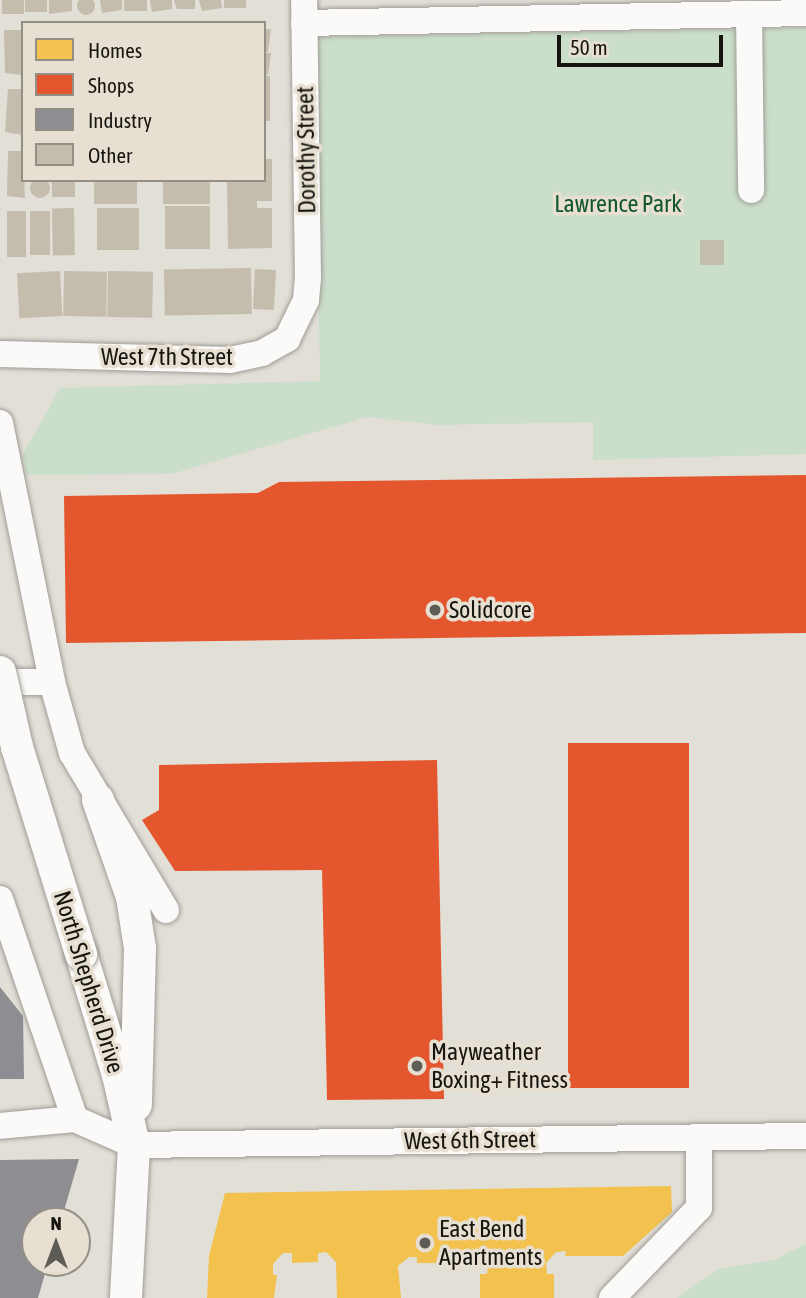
<!DOCTYPE html>
<html>
<head>
<meta charset="utf-8">
<style>
  body { margin:0 }
  #map { position:relative; width:806px; height:1298px; overflow:hidden; background:#e2dfd7; font-family:"Asap Condensed",sans-serif }
  div>[style] { position:absolute }
  [style*='--x'] { left:calc(var(--x)*1px); top:calc(var(--y)*1px); width:calc(var(--w)*1px); rotate:calc(var(--a)*1deg) }
  .green>* { inset:0; background:#cadeca }
  .homes>* { inset:0; background:#f2c14e }
  .shops>* { inset:0; background:#e4572e; transform-origin:0 0 }
  .industry>* { inset:0; background:#8d8d92 }
  .building>* { inset:0; background:#c4bcad; transform-origin:0 0 }
  .round { border-radius:50% }
  .roads { filter:drop-shadow(0 0 2px #9f9d97) drop-shadow(0 0 2px #9f9d97) }
  .minor>* { height:26px; margin:-13px; padding:0 13px; transform-origin:13px; border-radius:13px; background:#fbfaf9 }
  .major>* { height:32px; margin:-16px; padding:0 16px; transform-origin:16px; border-radius:16px; background:#fbfaf9 }
  .bridges { filter:drop-shadow(0 0 2px #9f9d97) drop-shadow(0 0 2px #9f9d97) }
  .major-bridge>* { height:32px; margin:-16px; padding:0 16px; transform-origin:16px; border-radius:16px; background:#fbfaf9 }
  .dots>* { width:19px; height:19px; translate:-50% -50%; box-sizing:border-box; border:4px solid #e7e0d2; border-radius:50% }
  span { translate:-50% -50%; white-space:nowrap; text-align:center; line-height:1.15; -webkit-text-stroke:7px #e7e0d2; paint-order:stroke }
  .street-label { font-size:24px; color:#171510 }
  .park-label { font-size:24px; color:#11562f }
  .poi-label { font-size:24px; color:#171510 }
  .left { translate:0 -50%; text-align:left }
  .legend { position:absolute; left:21px; top:21px; width:245px; height:161px; box-sizing:border-box; background:#e7e0d2; border:2px solid #948f84; margin:0; padding:9px 12px; list-style:none; font-size:21px; color:#171510 }
  .legend li { display:flex; align-items:center; gap:14px; height:35px }
  .legend b { width:35px; border:2px solid #948f84 }
  .north { position:absolute; left:21px; top:1207px; width:70px; height:70px; box-sizing:border-box; background:#e7e0d2; border:2px solid #948f84; border-radius:50%; rotate:0deg; font-size:19px; font-weight:700; line-height:28px; text-align:center; color:#171510 }
  .north::after { content:''; display:block; margin:auto; width:24px; height:32px; background:#5e5c56; clip-path:polygon(50% 0,100% 100%,50% 72%,0 100%) }
  .scale { position:absolute; left:557px; top:35px; width:166px; height:32px; box-sizing:border-box; border:4px solid #171510; border-top:0; padding-left:9px; font-size:21px; line-height:24px; white-space:nowrap; color:#171510; -webkit-text-stroke:5px #e7e0d2; paint-order:stroke }
</style>
</head>
<body>
<div id="map">
  <div class="green">
    <div style="clip-path:polygon(806px 28px,806px 454px,593px 460px,593px 422px,439px 425px,367px 417px,171px 474px,26px 475px,23px 454px,60px 388px,320px 381px,314px 37px)"></div>
    <div style="clip-path:polygon(806px 1244px,806px 1298px,677px 1298px,718px 1269px,774px 1260px)"></div>
  </div>
  <div class="homes">
    <div style="clip-path:polygon(671px 1186px,672px 1212px,623px 1256px,565px 1256px,566px 1251px,556px 1252px,546px 1263px,547px 1274px,554px 1274px,554px 1298px,480px 1298px,480px 1274px,487px 1274px,488px 1265px,468px 1256px,454px 1259px,454px 1263px,417px 1263px,417px 1257px,409px 1257px,398px 1266px,401px 1298px,337px 1298px,336px 1262px,326px 1252px,318px 1253px,318px 1262px,292px 1263px,292px 1253px,283px 1253px,273px 1264px,273px 1275px,277px 1275px,274px 1298px,207px 1298px,209px 1256px,225px 1193px)"></div>
  </div>
  <div class="shops">
    <div style="clip-path:polygon(806px 475px,806px 633px,66px 643px,64px 496px,258px 493px,279px 482px)"></div>
    <div style="left:689px;top:743px;width:345px;height:121px;rotate:90deg"></div>
    <div style="clip-path:polygon(437px 760px,444px 1099px,327px 1100px,322px 870px,175px 871px,142px 820px,159px 810px,159px 765px)"></div>
  </div>
  <div class="industry">
    <div style="clip-path:polygon(0 987px,23px 1016px,24px 1079px,0 1079px)"></div>
    <div style="clip-path:polygon(79px 1159px,61px 1221px,35px 1221px,35px 1263px,48px 1263px,38px 1298px,0 1298px,0 1160px)"></div>
  </div>
  <div class="building">
    <div class="round" style="left:77px;top:-3px;width:18px;height:18px"></div>
    <div style="left:2px;top:0;width:22px;height:14px"></div>
    <div style="left:25px;top:0;width:22px;height:12px"></div>
    <div style="clip-path:polygon(49px 0,72px 0,72px 11px,49px 14px)"></div>
    <div style="clip-path:polygon(100px 0,122px 0,122px 10px,102px 13px)"></div>
    <div style="left:124px;top:0;width:23px;height:11px"></div>
    <div style="clip-path:polygon(150px 0,172px 0,172px 9px,152px 12px)"></div>
    <div style="clip-path:polygon(174px 0,195px 0,195px 9px,177px 9px)"></div>
    <div style="clip-path:polygon(199px 0,221px 0,222px 8px,202px 11px)"></div>
    <div style="left:224px;top:0;width:22px;height:8px"></div>
    <div style="clip-path:polygon(264px 29px,271px 29px,268px 52px,264px 52px)"></div>
    <div style="clip-path:polygon(4px 30px,23px 30px,22px 75px,5px 73px)"></div>
    <div style="clip-path:polygon(264px 53px,271px 53px,268px 75px,264px 75px)"></div>
    <div style="left:264px;top:76px;width:6px;height:45px"></div>
    <div style="clip-path:polygon(8px 89px,22px 89px,23px 135px,5px 132px)"></div>
    <div style="clip-path:polygon(8px 151px,23px 151px,25px 198px,7px 196px)"></div>
    <div style="clip-path:polygon(264px 159px,272px 159px,272px 201px,257px 201px,257px 208px,272px 208px,272px 248px,228px 249px,227px 180px,264px 180px)"></div>
    <div class="round" style="left:30px;top:178px;width:20px;height:20px"></div>
    <div style="left:52px;top:180px;width:23px;height:17px"></div>
    <div style="left:94px;top:180px;width:43px;height:24px"></div>
    <div style="left:163px;top:180px;width:47px;height:24px"></div>
    <div style="left:165px;top:206px;width:45px;height:43px"></div>
    <div style="left:74px;top:208px;width:47px;height:22px;rotate:89deg"></div>
    <div style="left:97px;top:208px;width:42px;height:42px"></div>
    <div style="left:7px;top:211px;width:19px;height:46px"></div>
    <div style="left:30px;top:211px;width:20px;height:44px"></div>
    <div style="left:724px;top:240px;width:25px;height:24px;rotate:90deg"></div>
    <div style="left:251px;top:268px;width:46px;height:87px;rotate:89deg"></div>
    <div style="left:255px;top:269px;width:21px;height:40px;rotate:3deg"></div>
    <div style="left:60px;top:271px;width:45px;height:43px;rotate:87deg"></div>
    <div style="left:64px;top:271px;width:43px;height:45px;rotate:1deg"></div>
    <div style="left:108px;top:271px;width:45px;height:46px;rotate:1deg"></div>
  </div>
  <div class="roads">
    <div class="minor">
      <div style="--x:749;--y:14;--w:176;--a:89.3"></div>
      <div style="--x:304;--y:23;--w:502;--a:-1.14"></div>
      <div style="--x:0;--y:354;--w:230;--a:1.5"></div>
      <div style="--x:230;--y:360;--w:33;--a:-12"></div>
      <div style="--x:262;--y:353;--w:29;--a:-29"></div>
      <div style="--x:287;--y:339;--w:43;--a:-64"></div>
      <div style="--x:306;--y:300;--w:22;--a:-85"></div>
      <div style="--x:308;--y:278;--w:278;--a:-90.8"></div>
      <div style="--x:0;--y:423;--w:264;--a:78.6"></div>
      <div style="--x:52;--y:682;--w:74;--a:74.3"></div>
      <div style="--x:72;--y:753;--w:183;--a:59.1"></div>
      <div style="--x:0;--y:682;--w:52;--a:0"></div>
      <div style="--x:0;--y:899;--w:232;--a:71.2"></div>
      <div style="--x:75;--y:1119;--w:75;--a:174.7"></div>
      <div style="--x:75;--y:1119;--w:64;--a:23.8"></div>
      <div style="--x:134;--y:1145;--w:672;--a:-0.77"></div>
      <div style="--x:612;--y:1298;--w:125;--a:-46"></div>
      <div style="--x:699;--y:1208;--w:71;--a:-90"></div>
    </div>
    <div class="major">
      <div style="--x:98;--y:800;--w:103;--a:70.7"></div>
      <div style="--x:132;--y:897;--w:52;--a:81.1"></div>
      <div style="--x:140;--y:948;--w:157;--a:91.5"></div>
      <div style="--x:81;--y:954;--w:127;--a:73"></div>
      <div style="--x:118;--y:1075;--w:72;--a:77.1"></div>
      <div style="--x:134;--y:1145;--w:153;--a:93"></div>
    </div>
  </div>
  <div class="bridges">
    <div class="major-bridge">
      <div style="--x:0;--y:672;--w:77;--a:77.2"></div>
      <div style="--x:17;--y:747;--w:217;--a:72.8"></div>
    </div>
  </div>
  <div class="dots">
    <div style="left:435px;top:610px;background:#5e5c56"></div>
    <div style="left:417px;top:1066px;background:#5e5c56"></div>
    <div style="left:425px;top:1243px;background:#5e5c56"></div>
  </div>
  <div class="street-label">
    <span style="left:306px;top:150px;rotate:-91deg">Dorothy Street</span>
    <span style="left:167px;top:357px">West 7th Street</span>
    <span style="left:89px;top:982px;rotate:73deg">North Shepherd Drive</span>
    <span style="left:470px;top:1140px;rotate:-1deg">West 6th Street</span>
  </div>
  <div class="park-label">
    <span style="left:618px;top:204px">Lawrence Park</span>
  </div>
  <div class="poi-label">
    <span class="left" style="left:449px;top:610px">Solidcore</span>
    <span class="left" style="left:431px;top:1066px">Mayweather<br>Boxing+ Fitness</span>
    <span class="left" style="left:439px;top:1243px">East Bend<br>Apartments</span>
  </div>
  <ul class="legend">
  <li><b style="height:19px;background:#f2c14e"></b>Homes</li>
  <li><b style="height:19px;background:#e4572e"></b>Shops</li>
  <li><b style="height:19px;background:#8d8d92"></b>Industry</li>
  <li><b style="height:19px;background:#c4bcad"></b>Other</li>
  </ul>
  <div class="north">N</div>
  <div class="scale">50 m</div>
</div>
</body>
</html>
